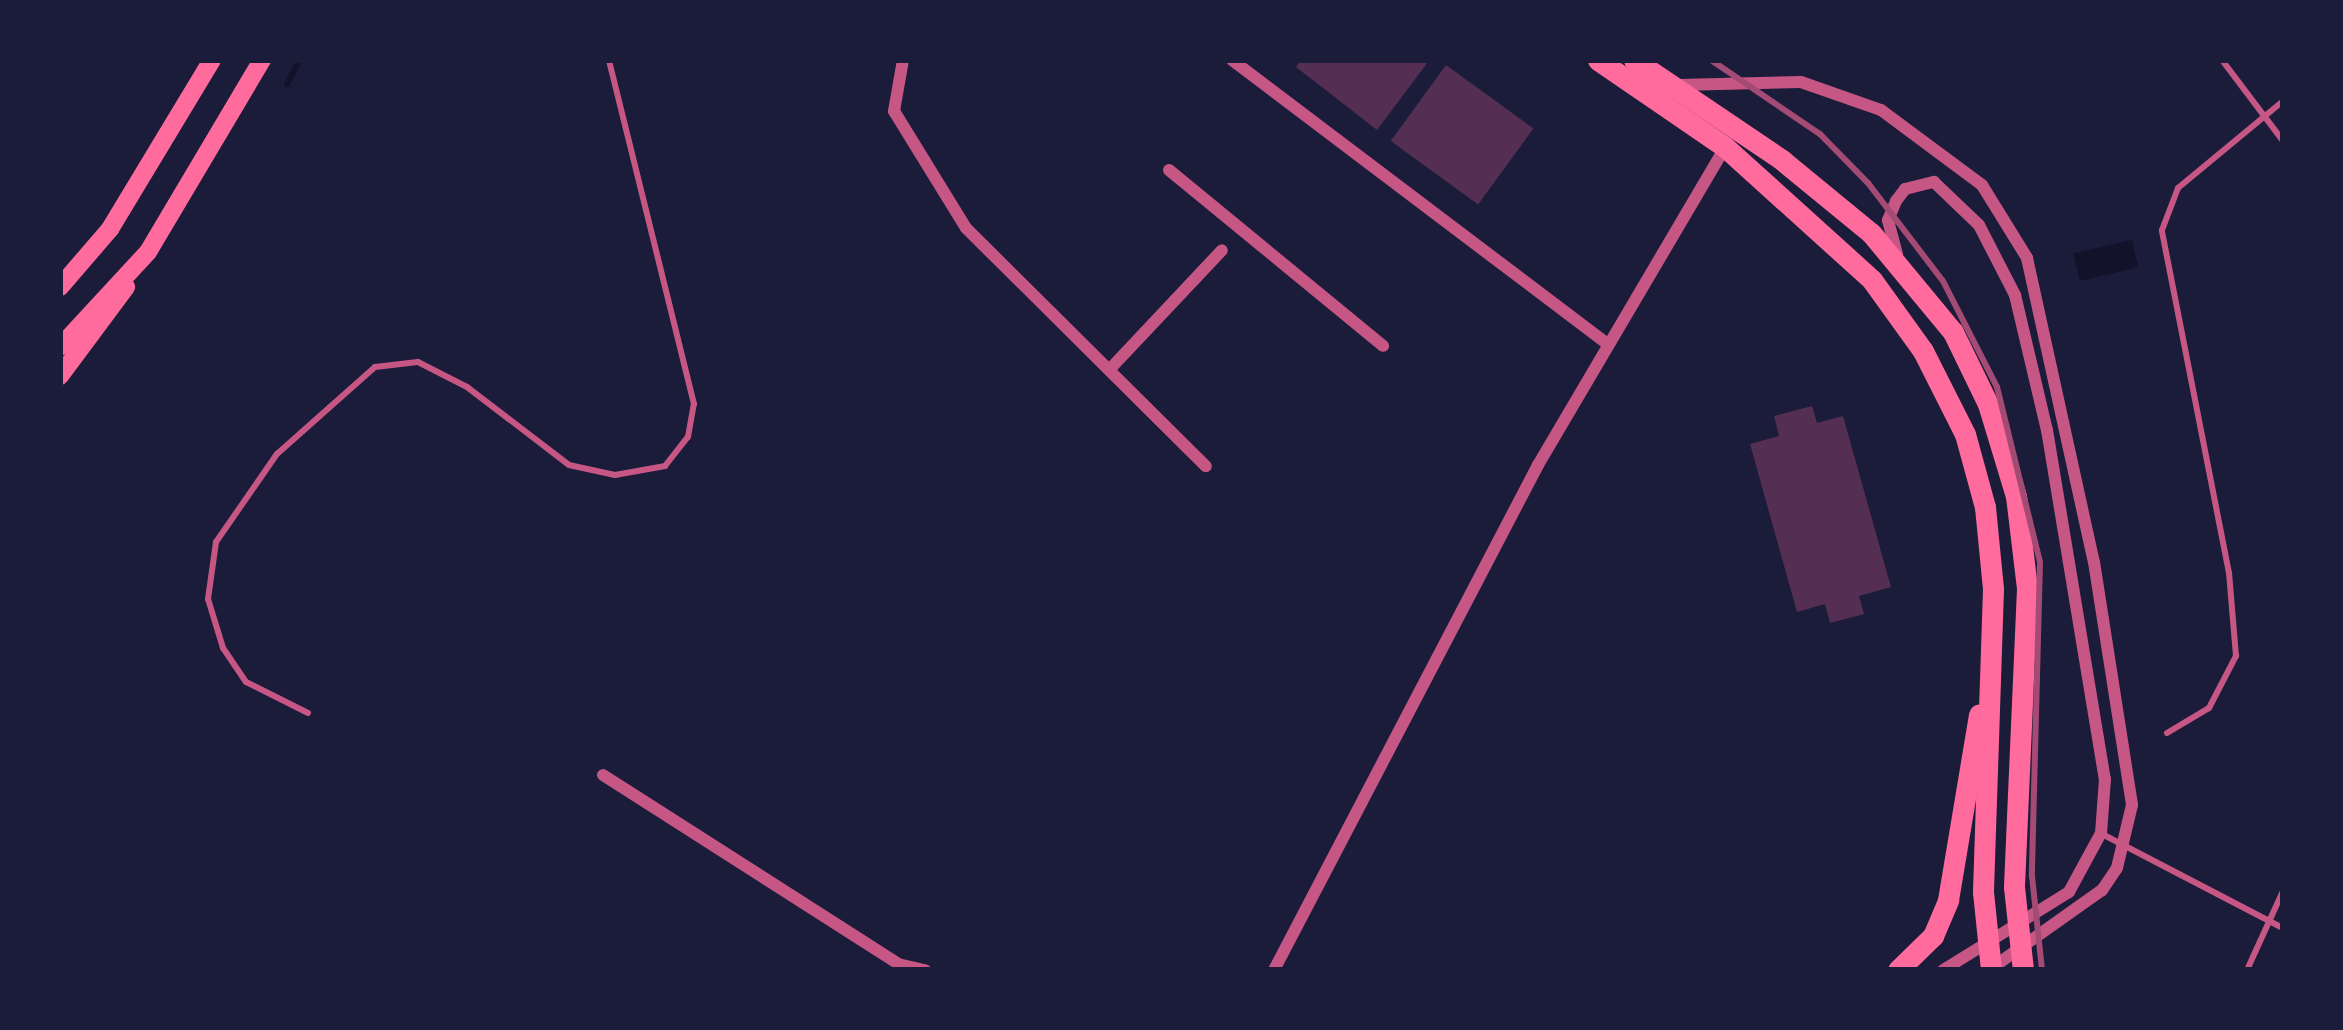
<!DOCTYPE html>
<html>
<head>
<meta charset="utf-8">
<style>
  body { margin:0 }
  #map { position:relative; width:2343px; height:1030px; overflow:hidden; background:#1b1b3a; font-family:Jost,sans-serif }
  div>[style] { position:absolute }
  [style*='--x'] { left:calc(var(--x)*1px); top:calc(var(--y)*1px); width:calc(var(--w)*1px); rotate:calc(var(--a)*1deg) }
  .water>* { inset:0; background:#12122b; transform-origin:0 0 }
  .stream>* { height:6px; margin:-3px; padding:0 3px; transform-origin:3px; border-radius:3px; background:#12122b }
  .building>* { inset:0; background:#542f53; transform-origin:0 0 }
  .service>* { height:6px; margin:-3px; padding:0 3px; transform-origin:3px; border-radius:3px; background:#c65784 }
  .minor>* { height:12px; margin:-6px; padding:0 6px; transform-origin:6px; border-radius:6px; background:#c65784 }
  .primary>* { height:18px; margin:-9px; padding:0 9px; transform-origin:9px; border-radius:9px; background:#ff6b9d }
  .motorway>* { height:21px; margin:-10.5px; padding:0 10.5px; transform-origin:10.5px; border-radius:10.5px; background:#ff6b9d }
  .rail>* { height:6px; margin:-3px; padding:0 3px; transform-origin:3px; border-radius:3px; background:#a44b75 }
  span { translate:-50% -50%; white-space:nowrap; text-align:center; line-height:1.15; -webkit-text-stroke:12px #1b1b3a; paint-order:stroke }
  .frame { position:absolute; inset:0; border:63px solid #1b1b3a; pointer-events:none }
</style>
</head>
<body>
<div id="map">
  <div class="water">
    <div style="left:2132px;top:240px;width:28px;height:60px;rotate:77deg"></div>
  </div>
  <div class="stream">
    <div style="--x:287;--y:84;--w:27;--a:-62"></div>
  </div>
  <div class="building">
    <div style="clip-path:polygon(1301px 60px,1425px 60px,1428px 62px,1377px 130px,1296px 67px)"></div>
    <div style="left:1446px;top:65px;width:108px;height:94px;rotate:36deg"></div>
    <div style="clip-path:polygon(1812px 406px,1817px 423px,1843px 416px,1891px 587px,1859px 596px,1864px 614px,1830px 623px,1825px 604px,1797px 612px,1750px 444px,1779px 436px,1774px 416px)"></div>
  </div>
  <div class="service">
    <div style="--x:2222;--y:60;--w:101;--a:53"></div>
    <div style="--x:308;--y:713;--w:69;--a:-153.4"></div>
    <div style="--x:246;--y:682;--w:41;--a:-124.1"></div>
    <div style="--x:223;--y:648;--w:51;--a:-107"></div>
    <div style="--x:208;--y:599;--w:58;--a:-82"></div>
    <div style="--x:216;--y:542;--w:107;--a:-55.3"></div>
    <div style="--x:277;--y:454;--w:131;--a:-41.6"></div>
    <div style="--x:375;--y:367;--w:43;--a:-6.6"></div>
    <div style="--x:418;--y:362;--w:55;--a:27"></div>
    <div style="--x:467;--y:387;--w:128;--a:37.4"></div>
    <div style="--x:569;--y:465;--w:47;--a:12.3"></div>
    <div style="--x:615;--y:475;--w:51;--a:-10.2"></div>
    <div style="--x:665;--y:466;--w:37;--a:-52"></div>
    <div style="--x:688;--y:437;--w:34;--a:-80"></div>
    <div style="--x:694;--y:404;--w:354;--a:-103.9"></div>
    <div style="--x:2167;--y:733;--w:49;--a:-30.8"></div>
    <div style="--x:2209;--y:708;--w:59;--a:-62.6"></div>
    <div style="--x:2236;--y:656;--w:83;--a:-94.8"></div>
    <div style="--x:2229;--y:573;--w:349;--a:-101.1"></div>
    <div style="--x:2162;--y:230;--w:45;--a:-69.1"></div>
    <div style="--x:2178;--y:188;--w:136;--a:-39.6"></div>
    <div style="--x:2104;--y:835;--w:202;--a:27.5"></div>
    <div style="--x:2247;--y:970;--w:87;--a:-65.5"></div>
  </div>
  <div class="minor">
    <div style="--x:903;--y:60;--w:52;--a:100"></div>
    <div style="--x:894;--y:111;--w:137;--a:58.4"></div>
    <div style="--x:966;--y:228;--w:338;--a:44.8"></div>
    <div style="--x:1232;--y:60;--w:470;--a:37.1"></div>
    <div style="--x:1679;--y:85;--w:122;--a:-1.4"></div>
    <div style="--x:1801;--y:82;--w:85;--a:19.3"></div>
    <div style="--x:1881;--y:110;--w:126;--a:36.6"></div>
    <div style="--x:1982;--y:185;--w:86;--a:58.3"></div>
    <div style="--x:2027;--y:258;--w:311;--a:77.6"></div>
    <div style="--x:2094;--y:562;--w:246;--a:81.1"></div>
    <div style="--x:2132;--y:805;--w:65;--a:103.4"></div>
    <div style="--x:2117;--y:868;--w:27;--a:124"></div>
    <div style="--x:2102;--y:890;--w:138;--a:144.7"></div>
    <div style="--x:1169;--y:170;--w:277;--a:39.4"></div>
    <div style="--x:1897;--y:254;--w:35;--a:-105"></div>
    <div style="--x:1888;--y:220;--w:21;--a:-67"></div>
    <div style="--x:1896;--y:201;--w:15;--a:-53"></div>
    <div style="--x:1905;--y:189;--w:30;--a:-14"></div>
    <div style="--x:1934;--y:182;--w:62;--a:43.7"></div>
    <div style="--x:1979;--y:225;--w:79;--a:62.8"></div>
    <div style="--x:2015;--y:295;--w:139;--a:76.7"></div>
    <div style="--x:2047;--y:430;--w:354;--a:80.6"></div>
    <div style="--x:2105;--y:779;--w:54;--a:94.2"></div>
    <div style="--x:2101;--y:833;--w:67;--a:118.5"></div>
    <div style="--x:2069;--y:892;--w:148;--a:148.2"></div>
    <div style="--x:1110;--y:369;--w:163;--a:-46.7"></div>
    <div style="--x:603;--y:775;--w:350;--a:32.6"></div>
    <div style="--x:898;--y:964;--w:28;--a:13"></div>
    <div style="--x:1274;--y:970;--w:570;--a:-62.4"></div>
    <div style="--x:1538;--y:465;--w:369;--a:-59.5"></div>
  </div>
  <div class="primary">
    <div style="--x:60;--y:287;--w:77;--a:-49.2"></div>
    <div style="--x:110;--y:229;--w:197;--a:-58.9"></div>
    <div style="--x:60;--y:347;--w:129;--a:-47.2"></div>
    <div style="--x:148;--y:252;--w:223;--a:-59.3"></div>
    <div style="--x:60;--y:376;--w:111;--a:-53.4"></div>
  </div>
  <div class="motorway">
    <div style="--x:1598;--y:60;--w:154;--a:34.4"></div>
    <div style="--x:1725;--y:147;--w:198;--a:42.1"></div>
    <div style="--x:1872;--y:280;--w:87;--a:54.3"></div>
    <div style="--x:1923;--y:351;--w:93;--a:63.2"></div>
    <div style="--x:1965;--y:434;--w:76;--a:74.7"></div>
    <div style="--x:1985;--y:507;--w:82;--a:84.4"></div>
    <div style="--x:1993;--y:589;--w:303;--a:91.9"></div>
    <div style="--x:1983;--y:892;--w:78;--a:84.1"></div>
    <div style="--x:1634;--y:60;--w:179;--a:34"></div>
    <div style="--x:1782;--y:160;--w:115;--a:39.4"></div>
    <div style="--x:1871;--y:233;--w:129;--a:50.4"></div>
    <div style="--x:1953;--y:332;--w:80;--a:64.1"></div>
    <div style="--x:1988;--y:404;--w:96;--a:73.1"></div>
    <div style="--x:2016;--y:496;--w:93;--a:83.2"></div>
    <div style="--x:2027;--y:588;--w:299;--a:92.5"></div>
    <div style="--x:2014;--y:887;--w:83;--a:83.8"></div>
    <div style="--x:1898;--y:970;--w:49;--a:-44.2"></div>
    <div style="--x:1933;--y:936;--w:39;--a:-67"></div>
    <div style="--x:1948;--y:900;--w:188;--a:-80.5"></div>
  </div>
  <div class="rail">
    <div style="--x:1711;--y:60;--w:132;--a:34.2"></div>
    <div style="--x:1820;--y:134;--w:69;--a:45.6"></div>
    <div style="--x:1868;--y:183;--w:123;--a:52.6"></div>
    <div style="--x:1943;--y:281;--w:119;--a:63"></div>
    <div style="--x:1997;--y:387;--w:180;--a:76.2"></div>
    <div style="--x:2040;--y:562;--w:314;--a:91.5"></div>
    <div style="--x:2032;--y:876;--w:95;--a:83.9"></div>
  </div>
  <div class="frame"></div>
</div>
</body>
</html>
